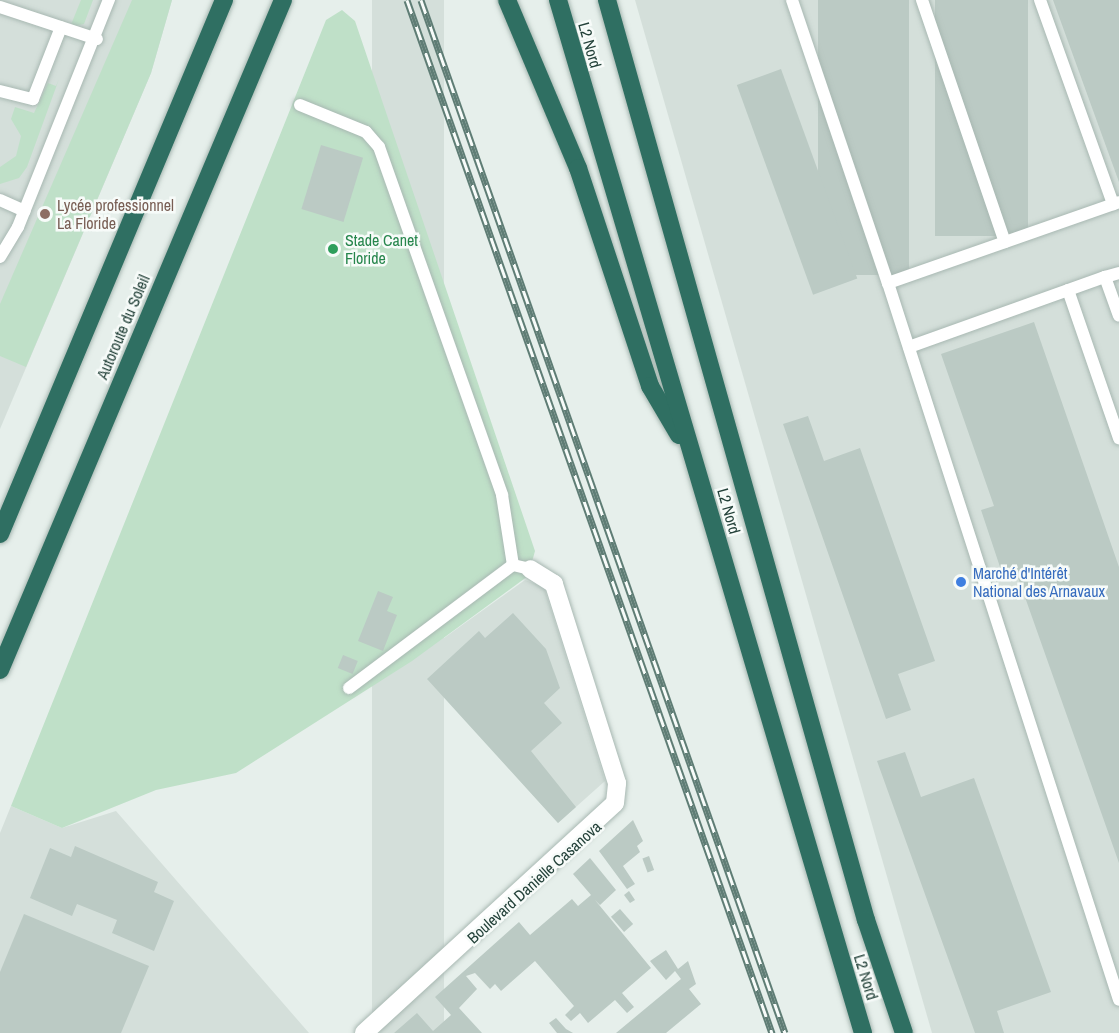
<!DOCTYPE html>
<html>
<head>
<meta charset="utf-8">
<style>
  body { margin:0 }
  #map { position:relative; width:1119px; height:1033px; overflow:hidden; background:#e6efeb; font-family:"Archivo Narrow",sans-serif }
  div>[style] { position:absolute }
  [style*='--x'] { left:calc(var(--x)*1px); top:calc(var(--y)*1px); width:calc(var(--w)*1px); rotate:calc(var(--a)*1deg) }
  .built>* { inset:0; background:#d4dfda; transform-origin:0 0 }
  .green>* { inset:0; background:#bfe0c8 }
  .building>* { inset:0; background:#bbcac4; transform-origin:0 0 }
  .roads { filter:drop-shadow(0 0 2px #a8b8b2) drop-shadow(0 0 2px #a8b8b2) }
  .lane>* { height:12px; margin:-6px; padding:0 6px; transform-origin:6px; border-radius:6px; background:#fff }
  .street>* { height:18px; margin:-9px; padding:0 9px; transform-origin:9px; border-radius:9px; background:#fff }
  .highway>* { height:18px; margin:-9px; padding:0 9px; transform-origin:9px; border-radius:9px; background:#2f6f62 }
  .rail>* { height:7px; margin-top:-3.5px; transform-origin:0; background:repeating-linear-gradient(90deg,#f7fbf9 0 14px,#5f7d75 0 28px); box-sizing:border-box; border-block:2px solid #5f7d75 }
  .dots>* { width:16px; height:16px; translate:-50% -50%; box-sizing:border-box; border:3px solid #f7fbf9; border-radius:50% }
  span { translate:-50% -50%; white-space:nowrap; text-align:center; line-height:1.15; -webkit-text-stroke:5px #f7fbf9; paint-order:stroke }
  .street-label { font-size:16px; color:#24423a }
  .education-label { font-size:16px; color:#785e54 }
  .left { translate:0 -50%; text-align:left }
  .leisure-label { font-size:16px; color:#27864d }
  .shop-label { font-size:16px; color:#366cbe }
</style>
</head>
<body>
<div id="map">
  <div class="built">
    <div style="clip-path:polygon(0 0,172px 0,151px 73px,0 429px)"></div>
    <div style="left:372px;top:0;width:72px;height:1097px"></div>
    <div style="clip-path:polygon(635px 0,1119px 0,1119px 1033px,932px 1033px)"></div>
    <div style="clip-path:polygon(525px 580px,544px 587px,605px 781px,558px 823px,412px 661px)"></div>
    <div style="clip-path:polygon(11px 806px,62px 828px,116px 811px,309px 1033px,0 1033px,0 833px)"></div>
  </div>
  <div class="green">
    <div style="clip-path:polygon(81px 0,93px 0,84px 24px,70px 27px)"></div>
    <div style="clip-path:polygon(132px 0,172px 0,151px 73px,26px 367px,0 356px,0 304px)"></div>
    <div style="clip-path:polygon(342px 10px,355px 21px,535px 551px,528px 576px,412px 661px,236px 773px,156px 790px,62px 828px,11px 806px,326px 20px)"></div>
    <div style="clip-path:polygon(59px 79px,27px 167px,19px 178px,0 184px,0 167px,16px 156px,21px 136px,11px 119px,15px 107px,34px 113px,48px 83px,56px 86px)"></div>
  </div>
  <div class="building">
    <div style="left:818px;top:0;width:91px;height:275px"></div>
    <div style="left:935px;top:0;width:93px;height:236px"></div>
    <div style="clip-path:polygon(1053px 0,1119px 0,1119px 182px)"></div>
    <div style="left:781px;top:69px;width:223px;height:47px;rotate:70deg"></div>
    <div style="left:321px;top:145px;width:44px;height:67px;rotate:17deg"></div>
    <div style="clip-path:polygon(1034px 322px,1119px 567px,1119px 863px,1014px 566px,1001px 570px,981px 510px,994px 506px,941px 354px)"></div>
    <div style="clip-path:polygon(808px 416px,824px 461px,860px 448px,935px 661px,898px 674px,911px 710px,886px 719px,783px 424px)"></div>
    <div style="clip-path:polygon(378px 591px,393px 597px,387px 611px,397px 615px,383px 651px,358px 641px)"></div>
    <div style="clip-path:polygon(513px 613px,546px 649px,560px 688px,544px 703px,562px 723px,531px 751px,576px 807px,558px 823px,427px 679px,479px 631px,485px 638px)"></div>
    <div style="left:343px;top:655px;width:16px;height:14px;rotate:22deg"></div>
    <div style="clip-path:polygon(905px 752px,921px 797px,974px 778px,1051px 992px,997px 1011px,1004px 1033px,975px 1033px,877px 761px)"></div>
    <div style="clip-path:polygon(633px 820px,643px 841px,637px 846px,640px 852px,623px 866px,635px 884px,627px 889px,599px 851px)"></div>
    <div style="clip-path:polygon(75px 846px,158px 882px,154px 892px,174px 901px,154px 951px,112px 933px,117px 920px,77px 904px,72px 916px,30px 898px,50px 848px,71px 857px)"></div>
    <div style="left:649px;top:856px;width:15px;height:7px;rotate:70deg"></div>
    <div style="clip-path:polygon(590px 858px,616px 890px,600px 905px,595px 900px,651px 968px,622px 993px,634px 1007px,627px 1013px,615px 1000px,588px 1023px,580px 1013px,571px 1021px,565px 1015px,574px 1006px,535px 961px,501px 991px,495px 984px,490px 989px,475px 973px,466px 976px,477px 989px,459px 1008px,482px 1033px,394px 1033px,417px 1013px,433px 1031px,451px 1015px,435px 997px,519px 922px,530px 935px,572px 899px,578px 906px,591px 895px,573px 874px)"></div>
    <div style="clip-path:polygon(629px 891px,635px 900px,630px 903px,624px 895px)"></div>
    <div style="left:620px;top:909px;width:20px;height:12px;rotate:49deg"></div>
    <div style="clip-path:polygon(24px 914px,149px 966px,121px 1033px,0 1033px,0 972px)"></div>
    <div style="clip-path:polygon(666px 950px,678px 969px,688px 961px,696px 984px,689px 989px,701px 1004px,666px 1033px,616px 1033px,681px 979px,675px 971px,666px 980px,650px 961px)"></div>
    <div style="clip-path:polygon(556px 1018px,566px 1029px,573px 1033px,557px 1033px,549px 1023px)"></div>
  </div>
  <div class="roads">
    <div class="lane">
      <div style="--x:792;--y:0;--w:299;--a:71.3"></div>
      <div style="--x:888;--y:283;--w:245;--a:-19.3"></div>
      <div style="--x:922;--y:0;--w:256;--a:71.1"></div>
      <div style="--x:1040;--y:0;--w:217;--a:70.3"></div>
      <div style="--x:0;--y:7;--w:102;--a:18.3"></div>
      <div style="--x:0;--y:91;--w:34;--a:14"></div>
      <div style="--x:33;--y:99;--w:77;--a:-68.7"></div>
      <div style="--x:300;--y:105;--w:71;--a:22.2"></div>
      <div style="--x:366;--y:132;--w:20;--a:49"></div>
      <div style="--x:379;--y:147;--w:369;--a:70.5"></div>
      <div style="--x:502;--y:495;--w:71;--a:81.1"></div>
      <div style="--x:513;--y:565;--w:17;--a:13"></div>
      <div style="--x:0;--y:200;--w:27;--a:24"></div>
      <div style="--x:0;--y:257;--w:35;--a:-59"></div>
      <div style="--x:18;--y:227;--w:245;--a:-68.2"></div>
      <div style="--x:1119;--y:273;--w:15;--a:164"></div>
      <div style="--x:1105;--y:277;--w:41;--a:70.3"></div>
      <div style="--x:888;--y:283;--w:753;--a:72.14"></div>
      <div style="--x:1068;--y:290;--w:157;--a:71"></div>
      <div style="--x:909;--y:347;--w:208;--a:-19.7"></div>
      <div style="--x:349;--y:688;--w:205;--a:-36.9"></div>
    </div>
    <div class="street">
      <div style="--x:364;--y:1033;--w:340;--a:-42.5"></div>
      <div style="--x:615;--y:803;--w:20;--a:-84"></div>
      <div style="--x:617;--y:783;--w:209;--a:-107.6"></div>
      <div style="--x:554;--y:584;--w:28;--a:-148"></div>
    </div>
    <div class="highway">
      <div style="--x:507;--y:0;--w:182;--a:67.1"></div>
      <div style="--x:578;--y:168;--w:230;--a:71.7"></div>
      <div style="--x:650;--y:386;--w:57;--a:59.4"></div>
      <div style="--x:558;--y:0;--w:1077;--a:73.55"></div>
      <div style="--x:607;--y:0;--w:956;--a:74.28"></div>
      <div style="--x:866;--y:920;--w:119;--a:71.4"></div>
      <div style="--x:0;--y:534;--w:579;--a:-67.24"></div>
      <div style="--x:0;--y:670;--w:727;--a:-67.1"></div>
    </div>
  </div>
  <div class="rail">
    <div style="--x:407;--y:0;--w:1096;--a:70.54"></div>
    <div style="--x:421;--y:0;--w:1095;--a:70.59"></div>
  </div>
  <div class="dots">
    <div style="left:45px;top:214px;background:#8d6e63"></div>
    <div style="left:333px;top:249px;background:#2e9e5b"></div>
    <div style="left:961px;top:582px;background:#3f7fe0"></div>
  </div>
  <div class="street-label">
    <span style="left:590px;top:45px;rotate:74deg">L2 Nord</span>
    <span style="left:123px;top:327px;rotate:-67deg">Autoroute du Soleil</span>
    <span style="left:729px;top:511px;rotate:74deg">L2 Nord</span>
    <span style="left:534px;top:882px;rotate:-42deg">Boulevard Danielle Casanova</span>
    <span style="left:866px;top:977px;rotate:73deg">L2 Nord</span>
  </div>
  <div class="education-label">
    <span class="left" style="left:57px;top:214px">Lycée professionnel<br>La Floride</span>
  </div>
  <div class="leisure-label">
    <span class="left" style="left:345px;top:249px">Stade Canet<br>Floride</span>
  </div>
  <div class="shop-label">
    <span class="left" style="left:973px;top:582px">Marché d'Intérêt<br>National des Arnavaux</span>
  </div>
</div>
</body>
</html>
